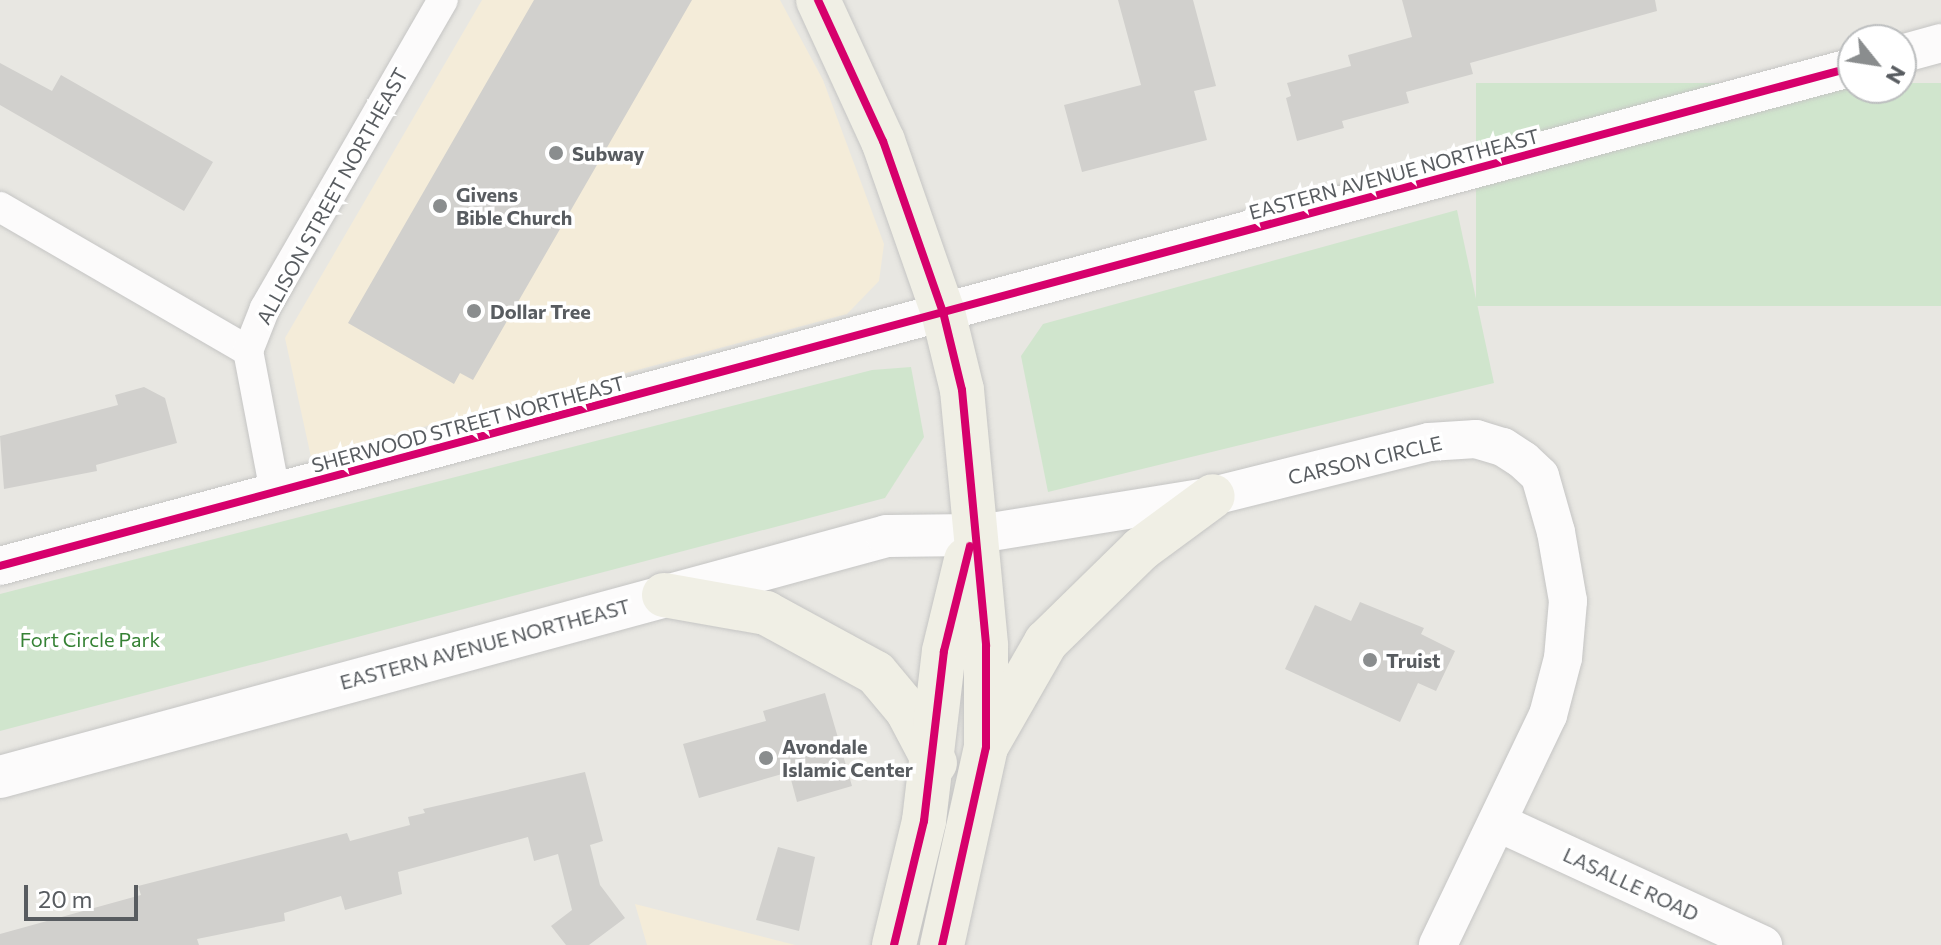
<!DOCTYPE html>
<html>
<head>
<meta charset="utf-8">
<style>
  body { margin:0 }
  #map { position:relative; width:1941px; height:945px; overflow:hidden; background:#e8e7e2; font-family:Commissioner,sans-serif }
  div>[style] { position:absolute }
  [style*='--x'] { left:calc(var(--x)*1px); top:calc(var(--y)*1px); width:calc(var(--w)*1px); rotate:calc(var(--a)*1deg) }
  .commercial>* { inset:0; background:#f4ecd9 }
  .green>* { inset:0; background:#d0e5cd; transform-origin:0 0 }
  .building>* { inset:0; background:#d1d0cd }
  .roads { filter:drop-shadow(0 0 2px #c5c5c4) drop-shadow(0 0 2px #c5c5c4) }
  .minor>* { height:30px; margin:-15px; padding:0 15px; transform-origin:15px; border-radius:15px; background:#fcfbfb }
  .tertiary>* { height:38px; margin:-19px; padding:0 19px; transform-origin:19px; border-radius:19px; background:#fcfbfb }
  .secondary>* { height:42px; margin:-21px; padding:0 21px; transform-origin:21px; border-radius:21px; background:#fcfbfb }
  .primary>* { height:44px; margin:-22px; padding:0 22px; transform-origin:22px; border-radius:22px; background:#f0efe5 }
  .cycleway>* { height:8px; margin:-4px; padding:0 4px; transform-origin:4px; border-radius:4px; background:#d6006c }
  .dots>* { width:22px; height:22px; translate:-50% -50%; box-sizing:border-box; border:4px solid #fff; border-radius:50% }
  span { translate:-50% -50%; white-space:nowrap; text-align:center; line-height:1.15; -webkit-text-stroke:7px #fff; paint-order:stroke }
  .poi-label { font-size:20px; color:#585c60; font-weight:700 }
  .left { translate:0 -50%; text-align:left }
  .street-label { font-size:20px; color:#585c60 }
  .park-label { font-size:20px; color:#368235 }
  .north { position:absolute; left:1837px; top:24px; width:80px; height:80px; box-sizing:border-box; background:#fff; border:2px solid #bcbebf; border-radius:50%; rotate:120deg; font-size:22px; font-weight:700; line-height:32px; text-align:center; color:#585c60 }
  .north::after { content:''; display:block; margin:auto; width:28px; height:36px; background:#8a8d8e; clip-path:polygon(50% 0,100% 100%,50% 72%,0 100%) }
  .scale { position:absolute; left:24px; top:885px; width:114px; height:36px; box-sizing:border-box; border:4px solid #585c60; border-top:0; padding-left:10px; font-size:24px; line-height:28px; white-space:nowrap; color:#585c60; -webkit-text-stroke:6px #fff; paint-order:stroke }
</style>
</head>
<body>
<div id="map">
  <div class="commercial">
    <div style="clip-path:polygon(482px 0,780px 0,823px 80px,884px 244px,879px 281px,847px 314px,311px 457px,285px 338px)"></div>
    <div style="clip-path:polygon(635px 904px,795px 945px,647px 945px)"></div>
  </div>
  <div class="green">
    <div style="left:1941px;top:83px;width:223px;height:465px;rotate:90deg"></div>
    <div style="clip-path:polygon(1457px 210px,1494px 383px,1048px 492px,1021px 356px,1043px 324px)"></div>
    <div style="clip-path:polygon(911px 367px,924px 437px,885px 498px,0 731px,0 594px,872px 370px)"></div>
  </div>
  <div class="building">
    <div style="clip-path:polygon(534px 0,692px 0,473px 380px,460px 373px,454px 384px,348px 323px)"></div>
    <div style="clip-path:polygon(1118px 0,1193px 0,1216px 86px,1194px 91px,1207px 140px,1082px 172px,1064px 105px,1141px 85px)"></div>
    <div style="clip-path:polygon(1402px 0,1655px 0,1657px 11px,1470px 63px,1473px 74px,1406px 92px,1409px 103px,1342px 121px,1344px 128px,1297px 141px,1286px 98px,1291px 96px,1287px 83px,1351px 66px,1348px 55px,1412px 37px)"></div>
    <div style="clip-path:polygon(0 63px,52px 91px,61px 75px,213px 162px,184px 211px,0 105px)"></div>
    <div style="clip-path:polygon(144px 387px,165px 398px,177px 443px,96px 465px,97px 471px,4px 489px,0 436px,118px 405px,115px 395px)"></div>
    <div style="clip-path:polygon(1360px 602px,1424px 628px,1421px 634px,1455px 651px,1436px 691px,1418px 683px,1400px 722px,1285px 669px,1315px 605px,1351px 621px)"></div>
    <div style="clip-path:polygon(825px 693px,852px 786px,797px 802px,789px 772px,699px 798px,683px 744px,766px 721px,763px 711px)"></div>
    <div style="clip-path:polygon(585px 772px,603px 841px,590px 845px,600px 885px,625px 918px,589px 945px,566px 945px,551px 926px,572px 910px,558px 854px,534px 861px,528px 837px,398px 872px,402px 894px,345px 910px,341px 896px,284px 913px,285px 921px,197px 939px,199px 945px,0 945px,0 934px,141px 895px,138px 886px,347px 833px,350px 841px,410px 825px,408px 817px,425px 813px,423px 809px)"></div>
    <div style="clip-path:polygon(778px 847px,815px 857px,799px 931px,756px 920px)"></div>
  </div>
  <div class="roads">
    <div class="minor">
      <div style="--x:0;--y:207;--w:287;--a:30.1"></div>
      <div style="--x:275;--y:492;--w:144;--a:-100.8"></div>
      <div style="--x:248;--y:351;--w:46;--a:-68.4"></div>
      <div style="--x:265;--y:308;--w:356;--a:-60"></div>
    </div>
    <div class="tertiary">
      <div style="--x:1901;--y:54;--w:41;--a:-15.4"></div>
      <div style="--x:973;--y:535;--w:243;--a:-9.2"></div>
      <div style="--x:1213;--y:496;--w:223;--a:-14"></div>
      <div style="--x:1429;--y:442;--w:47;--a:-3.7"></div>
      <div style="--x:1476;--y:439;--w:28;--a:17"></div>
      <div style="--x:1503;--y:447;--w:24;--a:33"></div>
      <div style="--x:1523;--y:460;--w:23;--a:43"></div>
      <div style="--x:1540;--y:476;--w:58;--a:74.1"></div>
      <div style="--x:1556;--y:532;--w:70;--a:80.1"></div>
      <div style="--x:1568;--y:601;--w:57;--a:95"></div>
      <div style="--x:1563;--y:658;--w:59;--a:104.7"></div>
      <div style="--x:1548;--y:715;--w:255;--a:115.6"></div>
      <div style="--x:0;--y:566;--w:1919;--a:-15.07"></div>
      <div style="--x:1499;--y:823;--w:291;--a:24.8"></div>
    </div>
    <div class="secondary">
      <div style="--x:0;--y:777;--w:919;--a:-15.2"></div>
      <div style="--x:887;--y:536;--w:86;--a:-0.7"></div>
    </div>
    <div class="primary">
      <div style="--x:818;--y:0;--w:155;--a:65.3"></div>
      <div style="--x:883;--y:141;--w:181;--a:70.7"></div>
      <div style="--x:943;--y:312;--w:80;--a:76.3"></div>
      <div style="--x:962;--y:390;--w:257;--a:84.6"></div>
      <div style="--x:986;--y:646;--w:101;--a:90"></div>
      <div style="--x:986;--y:747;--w:203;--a:102.5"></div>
      <div style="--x:664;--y:595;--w:104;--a:10"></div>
      <div style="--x:766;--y:613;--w:125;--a:28.6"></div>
      <div style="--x:876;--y:673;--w:48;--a:50"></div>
      <div style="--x:907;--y:710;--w:60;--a:62.2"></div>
      <div style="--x:987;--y:745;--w:119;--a:-60.2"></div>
      <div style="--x:1046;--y:642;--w:133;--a:-44.4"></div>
      <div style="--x:1141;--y:549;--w:89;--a:-36.4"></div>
      <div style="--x:894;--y:945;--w:128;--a:-76.4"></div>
      <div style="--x:924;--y:821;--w:171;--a:-83.3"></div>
      <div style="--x:944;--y:651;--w:94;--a:-76.4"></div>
    </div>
  </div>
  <div class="cycleway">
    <div style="--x:818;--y:0;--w:155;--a:65.3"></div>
    <div style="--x:883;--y:141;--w:181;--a:70.7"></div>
    <div style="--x:943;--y:312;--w:80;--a:76.3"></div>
    <div style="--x:962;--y:390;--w:257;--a:84.6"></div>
    <div style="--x:986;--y:646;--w:101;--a:90"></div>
    <div style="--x:986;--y:747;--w:203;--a:102.5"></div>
    <div style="--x:0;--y:566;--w:1919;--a:-15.07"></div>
    <div style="--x:894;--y:945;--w:128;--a:-76.4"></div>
    <div style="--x:924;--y:821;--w:171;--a:-83.3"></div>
    <div style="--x:944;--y:651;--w:108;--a:-76.1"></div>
  </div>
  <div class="dots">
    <div style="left:556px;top:153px;background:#8a8d8e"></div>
    <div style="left:440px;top:206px;background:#8a8d8e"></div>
    <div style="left:474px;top:311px;background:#8a8d8e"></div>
    <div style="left:1370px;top:660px;background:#8a8d8e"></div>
    <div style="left:766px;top:758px;background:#8a8d8e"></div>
  </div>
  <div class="poi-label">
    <span class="left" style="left:572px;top:153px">Subway</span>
    <span class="left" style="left:456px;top:206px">Givens<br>Bible Church</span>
    <span class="left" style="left:490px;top:311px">Dollar Tree</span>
    <span class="left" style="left:1386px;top:660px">Truist</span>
    <span class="left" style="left:782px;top:758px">Avondale<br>Islamic Center</span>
  </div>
  <div class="street-label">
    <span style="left:1394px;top:174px;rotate:-15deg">EASTERN AVENUE NORTHEAST</span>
    <span style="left:332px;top:196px;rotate:-61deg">ALLISON STREET NORTHEAST</span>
    <span style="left:468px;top:424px;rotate:-15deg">SHERWOOD STREET NORTHEAST</span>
    <span style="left:1365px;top:460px;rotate:-13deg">CARSON CIRCLE</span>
    <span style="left:485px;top:644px;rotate:-15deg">EASTERN AVENUE NORTHEAST</span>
    <span style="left:1631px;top:884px;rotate:25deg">LASALLE ROAD</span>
  </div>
  <div class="park-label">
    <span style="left:90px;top:639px">Fort Circle Park</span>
  </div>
  <div class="north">N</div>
  <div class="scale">20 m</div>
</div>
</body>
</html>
